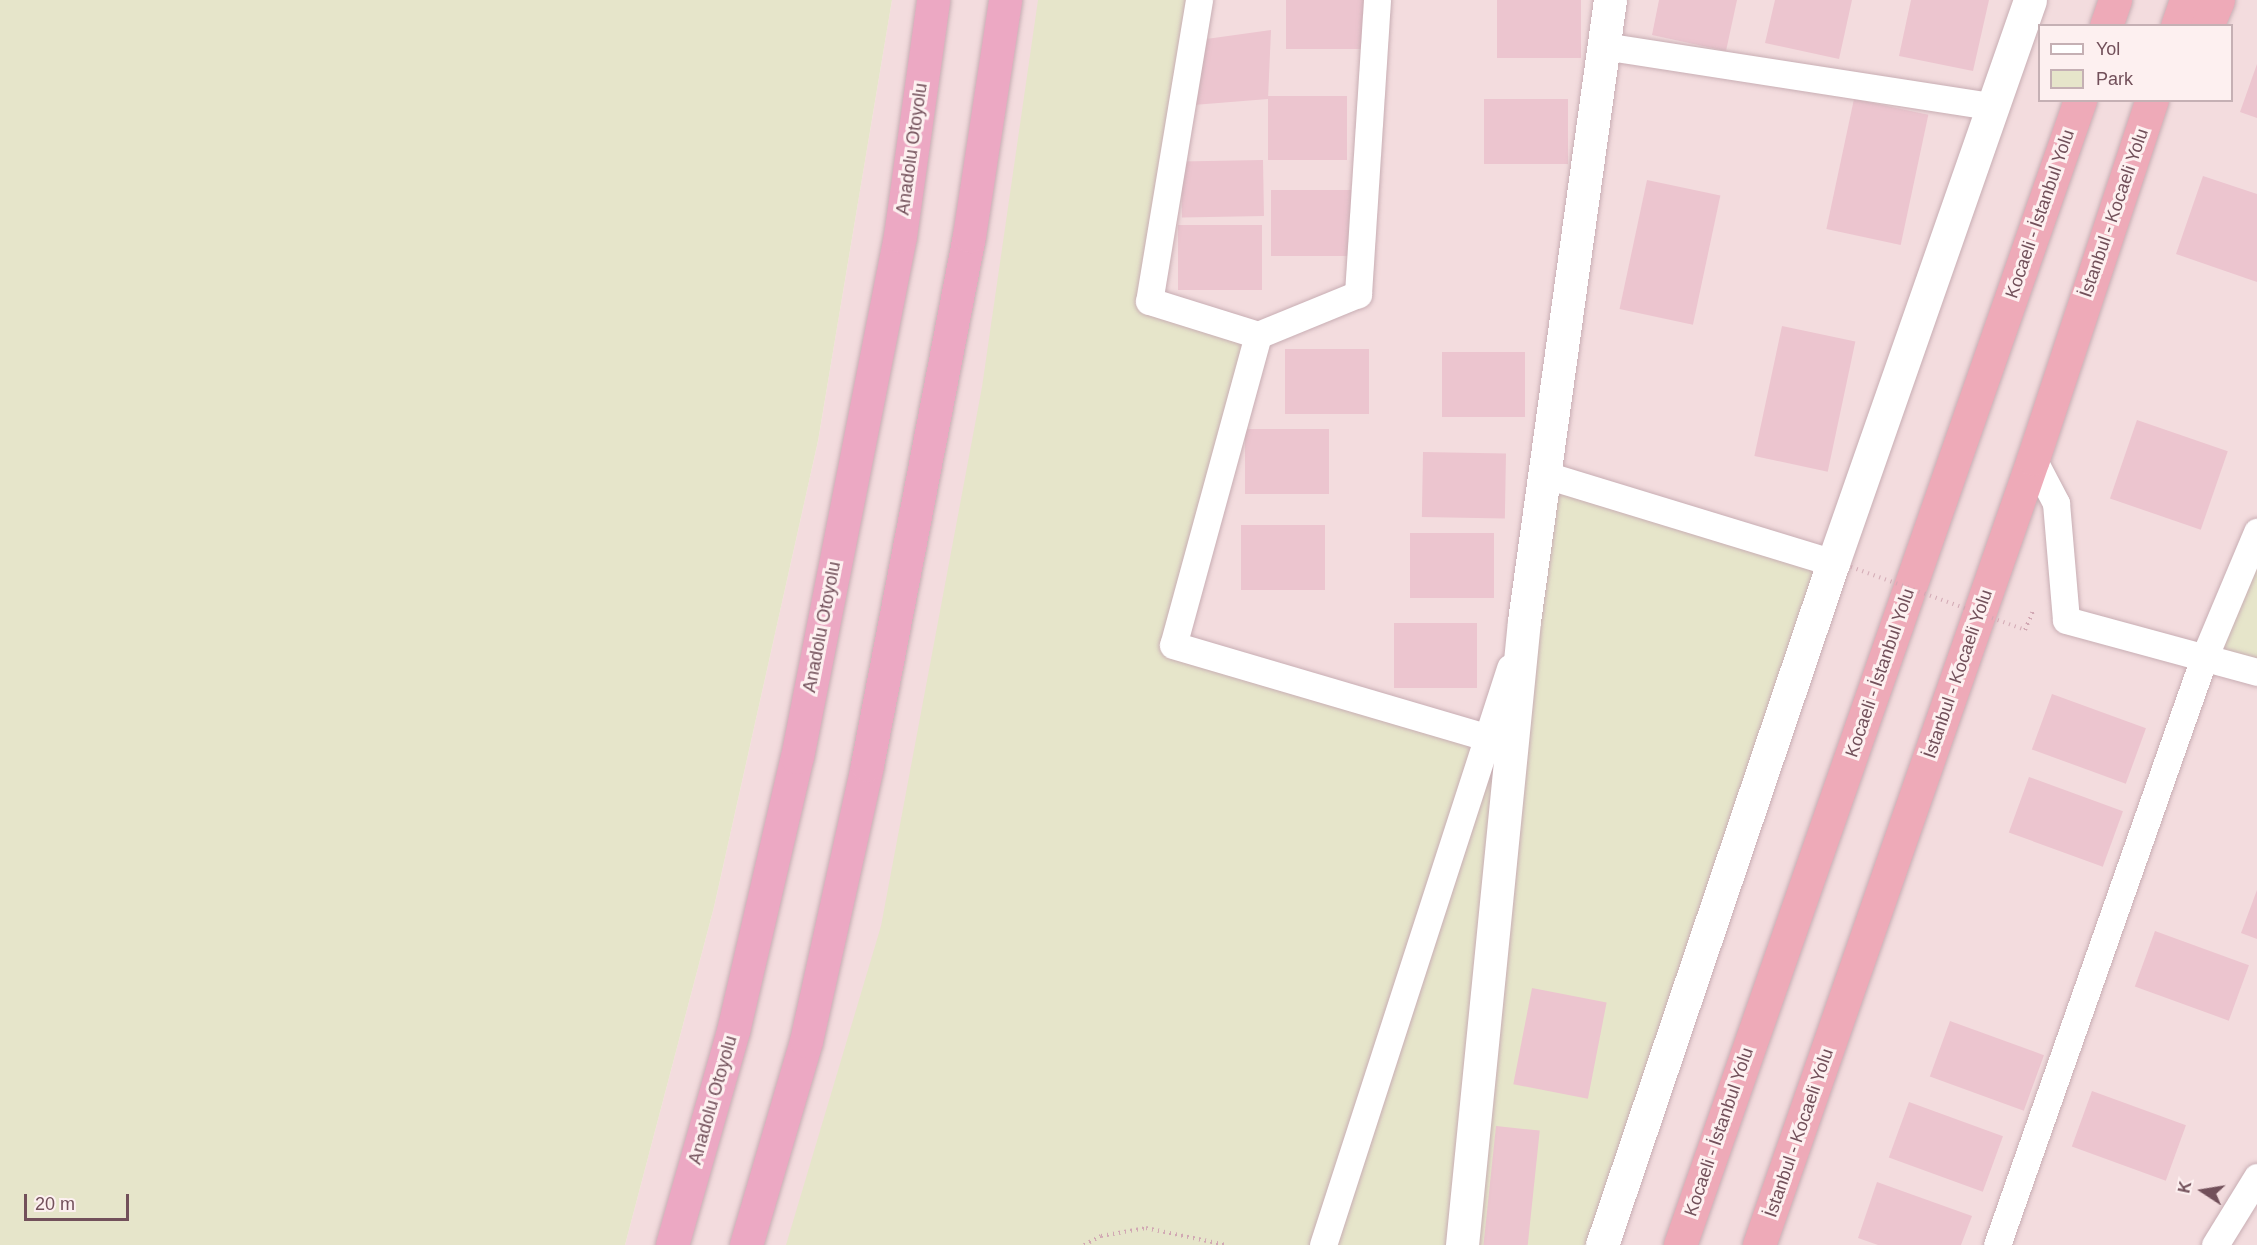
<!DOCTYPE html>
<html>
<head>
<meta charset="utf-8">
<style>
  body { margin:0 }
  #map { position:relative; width:2257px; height:1245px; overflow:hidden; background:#faeaea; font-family:Arial,sans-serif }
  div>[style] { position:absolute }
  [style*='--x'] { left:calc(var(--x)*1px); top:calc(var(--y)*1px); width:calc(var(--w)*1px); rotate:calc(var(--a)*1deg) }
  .residential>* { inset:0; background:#f3dcde }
  .green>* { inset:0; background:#e6e5ca }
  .building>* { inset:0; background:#ecc5cf; transform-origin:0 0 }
  .path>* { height:4px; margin-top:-2px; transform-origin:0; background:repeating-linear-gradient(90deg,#d1a8b3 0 1.5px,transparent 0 6px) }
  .roads { filter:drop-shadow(0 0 2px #c8aeb4) drop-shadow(0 0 2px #c8aeb4) }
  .minor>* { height:27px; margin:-13.5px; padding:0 13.5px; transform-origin:13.5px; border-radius:13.5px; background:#fff }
  .secondary>* { height:33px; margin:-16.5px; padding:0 16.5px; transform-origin:16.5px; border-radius:16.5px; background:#fff }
  .trunk>* { height:33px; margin:-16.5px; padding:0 16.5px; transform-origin:16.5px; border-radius:16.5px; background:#eeaab8 }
  .motorway>* { height:33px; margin:-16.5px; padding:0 16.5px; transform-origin:16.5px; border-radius:16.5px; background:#eca8c3 }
  .path-bridge>* { height:4px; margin-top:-2px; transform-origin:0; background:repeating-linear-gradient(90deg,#d1a8b3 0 1.5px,transparent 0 6px) }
  span { translate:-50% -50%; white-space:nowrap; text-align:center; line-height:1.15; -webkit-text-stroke:6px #fdf0f0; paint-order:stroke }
  .street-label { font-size:18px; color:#72505a }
  .legend { position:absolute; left:2038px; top:24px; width:195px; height:78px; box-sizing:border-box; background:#fdf0f0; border:2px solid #c5b0b4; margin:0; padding:8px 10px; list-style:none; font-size:18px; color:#72505a }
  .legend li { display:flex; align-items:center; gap:12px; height:30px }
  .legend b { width:30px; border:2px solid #c5b0b4 }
  .north { position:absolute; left:2173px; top:1161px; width:60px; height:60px; -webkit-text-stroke:4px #fdf0f0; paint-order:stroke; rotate:282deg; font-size:16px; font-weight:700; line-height:24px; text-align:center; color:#72505a }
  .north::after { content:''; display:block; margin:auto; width:21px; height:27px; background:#72505a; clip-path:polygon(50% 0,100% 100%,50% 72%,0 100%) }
  .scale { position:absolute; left:24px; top:1194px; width:105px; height:27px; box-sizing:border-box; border:3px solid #72505a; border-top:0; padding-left:8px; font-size:18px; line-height:21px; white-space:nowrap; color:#72505a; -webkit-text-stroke:4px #fdf0f0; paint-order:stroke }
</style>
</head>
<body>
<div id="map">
  <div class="residential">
    <div style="clip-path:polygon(evenodd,892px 0,2257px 0,2257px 1245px,625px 1245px,714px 907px,818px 441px,892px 0,2040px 26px,2232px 26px,2232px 100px,2040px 100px,2040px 26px)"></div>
  </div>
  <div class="green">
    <div style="clip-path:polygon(0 0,892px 0,818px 441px,714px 907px,625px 1245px,0 1245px)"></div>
    <div style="clip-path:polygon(1038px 0,1199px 0,1149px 300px,1258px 335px,1173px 646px,1488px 738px,1546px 475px,1833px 563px,1602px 1245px,786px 1245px,881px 926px,982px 387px)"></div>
    <div style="clip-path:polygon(2257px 532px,2257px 672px,2204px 658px)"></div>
  </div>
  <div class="building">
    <div style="left:1286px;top:0;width:83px;height:49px"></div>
    <div style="left:1497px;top:0;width:84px;height:58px"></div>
    <div style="clip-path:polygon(1659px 0,1737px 0,1726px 51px,1652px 35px)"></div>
    <div style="clip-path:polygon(1775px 0,1852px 0,1839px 59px,1765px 43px)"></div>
    <div style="clip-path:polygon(1911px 0,1989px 0,1973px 71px,1899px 56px)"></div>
    <div style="clip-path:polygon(1271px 30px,1268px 99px,1181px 106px,1192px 41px)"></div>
    <div style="clip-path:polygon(2257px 64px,2257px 118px,2240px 112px)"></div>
    <div style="left:1347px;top:96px;width:64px;height:79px;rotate:90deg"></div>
    <div style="left:1484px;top:99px;width:84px;height:65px"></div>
    <div style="left:1854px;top:99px;width:76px;height:133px;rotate:12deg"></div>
    <div style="left:1263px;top:160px;width:56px;height:82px;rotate:89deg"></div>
    <div style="clip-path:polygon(2203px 176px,2257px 194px,2257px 282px,2176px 254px)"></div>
    <div style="left:1647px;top:180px;width:75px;height:132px;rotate:12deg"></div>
    <div style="left:1271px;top:190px;width:83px;height:66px"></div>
    <div style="left:1262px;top:225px;width:65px;height:84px;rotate:90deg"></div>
    <div style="left:1782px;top:326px;width:75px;height:133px;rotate:12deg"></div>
    <div style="left:1285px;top:349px;width:84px;height:65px"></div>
    <div style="left:1442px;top:352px;width:83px;height:65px"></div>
    <div style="left:2137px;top:420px;width:96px;height:83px;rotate:19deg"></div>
    <div style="left:1245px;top:429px;width:84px;height:65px"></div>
    <div style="left:1423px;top:452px;width:83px;height:65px;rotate:1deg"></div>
    <div style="left:1241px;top:525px;width:84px;height:65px"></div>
    <div style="left:1410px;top:533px;width:84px;height:65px"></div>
    <div style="left:1394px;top:623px;width:83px;height:65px"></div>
    <div style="left:2052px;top:694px;width:100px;height:59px;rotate:20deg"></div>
    <div style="left:2029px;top:777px;width:100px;height:59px;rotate:20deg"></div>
    <div style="clip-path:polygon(2257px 890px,2257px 939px,2241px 933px)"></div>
    <div style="left:2155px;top:931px;width:100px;height:59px;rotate:20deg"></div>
    <div style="left:1532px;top:988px;width:76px;height:98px;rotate:11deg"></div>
    <div style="left:1950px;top:1021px;width:100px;height:59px;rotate:20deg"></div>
    <div style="left:2092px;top:1091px;width:100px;height:59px;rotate:20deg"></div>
    <div style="left:1909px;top:1102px;width:100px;height:59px;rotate:20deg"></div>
    <div style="left:1496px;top:1126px;width:44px;height:120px;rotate:6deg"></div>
    <div style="clip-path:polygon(1877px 1182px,1972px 1216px,1961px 1245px,1878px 1245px,1858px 1238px)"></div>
  </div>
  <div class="path">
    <div style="--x:2025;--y:630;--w:21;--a:-67"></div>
    <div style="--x:1084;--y:1245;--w:19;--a:-28"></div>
    <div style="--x:1101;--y:1236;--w:46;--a:-10.1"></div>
    <div style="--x:1146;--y:1228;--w:82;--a:12"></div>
  </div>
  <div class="roads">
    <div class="minor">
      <div style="--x:1199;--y:0;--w:305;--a:99.4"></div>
      <div style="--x:1149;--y:301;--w:114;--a:17.3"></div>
      <div style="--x:1377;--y:0;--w:295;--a:93.7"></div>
      <div style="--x:1358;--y:294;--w:108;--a:157.7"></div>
      <div style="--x:1258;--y:335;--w:321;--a:105.3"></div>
      <div style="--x:1173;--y:645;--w:328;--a:16.4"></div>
      <div style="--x:1603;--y:46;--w:392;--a:8.8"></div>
      <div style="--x:2033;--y:459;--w:50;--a:62.4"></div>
      <div style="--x:2056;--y:503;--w:117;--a:85.1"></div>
      <div style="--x:2066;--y:620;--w:198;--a:15.2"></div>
      <div style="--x:1546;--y:475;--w:300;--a:17"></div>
      <div style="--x:1323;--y:1245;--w:607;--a:-72.04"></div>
      <div style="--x:1997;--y:1245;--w:622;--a:-70.58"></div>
      <div style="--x:2204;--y:658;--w:137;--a:-67.2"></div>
      <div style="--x:2215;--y:1245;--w:80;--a:-58.3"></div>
    </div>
    <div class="secondary">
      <div style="--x:1462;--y:1245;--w:627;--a:-84.33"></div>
      <div style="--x:1524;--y:621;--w:627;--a:-82.12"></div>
      <div style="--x:1602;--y:1245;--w:720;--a:-71.29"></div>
      <div style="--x:1833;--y:563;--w:596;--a:-70.71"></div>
    </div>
    <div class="trunk">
      <div style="--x:2106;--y:26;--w:28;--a:-71"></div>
      <div style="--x:2177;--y:26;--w:28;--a:-71"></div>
      <div style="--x:2207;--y:26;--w:28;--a:-67"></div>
      <div style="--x:1680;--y:1245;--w:1213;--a:-70.74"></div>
      <div style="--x:1759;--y:1245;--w:832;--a:-70.78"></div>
      <div style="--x:2033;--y:459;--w:378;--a:-71.7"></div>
    </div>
    <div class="motorway">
      <div style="--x:672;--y:1245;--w:223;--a:-74.1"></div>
      <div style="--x:733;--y:1031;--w:281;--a:-76.9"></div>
      <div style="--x:797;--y:757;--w:531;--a:-78.82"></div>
      <div style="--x:900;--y:236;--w:238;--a:-82"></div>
      <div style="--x:746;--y:1245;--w:213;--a:-73.6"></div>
      <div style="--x:806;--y:1041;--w:283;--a:-77.5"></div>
      <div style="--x:867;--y:765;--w:539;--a:-79.09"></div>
      <div style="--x:969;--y:236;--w:239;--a:-81.3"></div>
    </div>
  </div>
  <div class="path-bridge">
    <div style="--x:1851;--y:567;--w:185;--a:19.9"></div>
  </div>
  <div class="street-label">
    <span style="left:912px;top:149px;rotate:-82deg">Anadolu Otoyolu</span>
    <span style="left:2114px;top:213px;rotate:-71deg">İstanbul - Kocaeli Yolu</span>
    <span style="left:2040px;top:214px;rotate:-71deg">Kocaeli - İstanbul Yolu</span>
    <span style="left:822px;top:627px;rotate:-79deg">Anadolu Otoyolu</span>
    <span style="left:1880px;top:673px;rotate:-71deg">Kocaeli - İstanbul Yolu</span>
    <span style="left:1958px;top:674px;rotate:-71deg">İstanbul - Kocaeli Yolu</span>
    <span style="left:713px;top:1100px;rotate:-74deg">Anadolu Otoyolu</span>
    <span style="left:1719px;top:1132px;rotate:-71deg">Kocaeli - İstanbul Yolu</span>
    <span style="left:1799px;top:1133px;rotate:-71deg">İstanbul - Kocaeli Yolu</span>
  </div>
  <ul class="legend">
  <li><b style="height:8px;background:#fff"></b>Yol</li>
  <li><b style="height:16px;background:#e6e5ca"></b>Park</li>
  </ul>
  <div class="north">K</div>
  <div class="scale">20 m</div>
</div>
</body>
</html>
